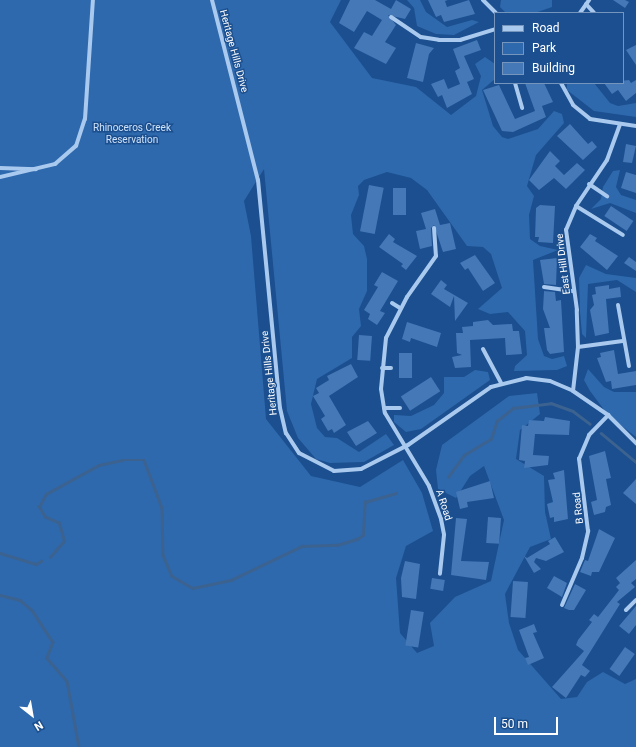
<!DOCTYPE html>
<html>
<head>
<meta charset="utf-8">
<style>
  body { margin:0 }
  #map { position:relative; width:636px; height:747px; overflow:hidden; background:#1b4f8f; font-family:Roboto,sans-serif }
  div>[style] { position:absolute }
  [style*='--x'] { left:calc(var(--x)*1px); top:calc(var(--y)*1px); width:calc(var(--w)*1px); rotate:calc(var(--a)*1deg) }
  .green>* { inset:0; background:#2e69ad }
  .stream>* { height:2.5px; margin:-1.25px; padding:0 1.25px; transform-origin:1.25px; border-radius:1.25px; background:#3c6290 }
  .building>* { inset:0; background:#4478b7; transform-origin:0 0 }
  .minor>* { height:4px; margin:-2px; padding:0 2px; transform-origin:2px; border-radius:2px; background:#a9c9ee }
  span { translate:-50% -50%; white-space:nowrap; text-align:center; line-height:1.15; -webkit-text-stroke:3px #1b4f8f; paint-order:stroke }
  .street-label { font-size:10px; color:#fff }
  .park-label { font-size:10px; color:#cfe3fa }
  .legend { position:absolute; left:494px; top:12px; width:130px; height:72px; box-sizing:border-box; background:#1b4f8f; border:1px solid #7695bc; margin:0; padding:5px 7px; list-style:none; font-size:12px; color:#fff }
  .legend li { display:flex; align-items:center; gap:8px; height:20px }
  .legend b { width:20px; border:1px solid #7695bc }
  .north { position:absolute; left:12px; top:695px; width:40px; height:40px; -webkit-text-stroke:3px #1b4f8f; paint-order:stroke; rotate:149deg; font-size:11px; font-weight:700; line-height:16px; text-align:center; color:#fff }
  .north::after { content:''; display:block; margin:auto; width:14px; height:18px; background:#fff; clip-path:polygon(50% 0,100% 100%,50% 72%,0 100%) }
  .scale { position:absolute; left:494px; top:717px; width:64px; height:18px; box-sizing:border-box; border:2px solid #fff; border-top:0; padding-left:5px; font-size:12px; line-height:14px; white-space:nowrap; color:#fff; -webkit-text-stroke:3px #1b4f8f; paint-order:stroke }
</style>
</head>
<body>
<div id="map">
  <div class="green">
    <div style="clip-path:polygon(0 0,341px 0,330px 22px,372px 78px,416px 87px,451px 115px,476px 96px,481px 76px,475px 64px,485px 57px,495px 64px,495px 79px,482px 90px,493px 126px,502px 137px,508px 139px,538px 129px,554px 111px,562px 114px,564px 123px,536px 155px,527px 186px,534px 196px,529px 215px,530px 239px,540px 246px,558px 250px,533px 260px,538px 339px,544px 356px,552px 359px,564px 356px,567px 366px,557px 370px,514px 371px,515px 366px,527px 355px,525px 331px,508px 312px,490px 314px,478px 309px,502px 288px,491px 254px,483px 247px,467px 246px,427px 190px,411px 178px,387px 172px,364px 180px,358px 186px,359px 195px,351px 215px,353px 234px,364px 246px,367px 259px,367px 291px,359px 309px,361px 326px,352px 337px,352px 358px,317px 379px,311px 404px,317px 428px,325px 437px,337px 438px,359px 452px,386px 434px,394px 445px,364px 462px,330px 463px,316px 459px,298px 438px,287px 411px,264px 169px,244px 201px,251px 236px,266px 419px,311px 476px,360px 487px,403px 460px,422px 493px,433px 531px,406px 546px,396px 578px,400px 633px,417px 653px,434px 646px,430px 623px,455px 597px,491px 581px,504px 520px,484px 466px,470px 476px,456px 498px,438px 489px,436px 470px,442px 445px,509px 396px,537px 393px,540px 414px,520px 430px,516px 459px,544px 476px,545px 512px,551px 539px,530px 547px,505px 594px,509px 623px,518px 650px,561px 699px,577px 697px,587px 682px,603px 672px,625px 684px,636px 679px,636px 747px,0 747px)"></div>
    <div style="clip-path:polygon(407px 0,420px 0,426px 12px,447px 27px,472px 20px,479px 22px,454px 35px,436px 34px,417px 26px,414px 8px)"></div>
    <div style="clip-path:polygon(501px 0,552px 0,552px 7px,535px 13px,506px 13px,500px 7px)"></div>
    <div style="clip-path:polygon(567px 83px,594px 83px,610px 103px,618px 106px,636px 103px,636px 117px,594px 111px,567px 90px)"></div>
    <div style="clip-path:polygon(620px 170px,616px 187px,621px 195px,636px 200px,636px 213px,610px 203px,591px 209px,601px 199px,603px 187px,613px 171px)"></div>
    <div style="clip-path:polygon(586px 265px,606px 274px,636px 278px,636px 292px,617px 280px,588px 284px,586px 338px,582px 334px,580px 312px,579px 278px)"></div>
    <div style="clip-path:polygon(588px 369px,604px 387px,614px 392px,636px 392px,636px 437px,608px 415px,590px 391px,584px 380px)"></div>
    <div style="clip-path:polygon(475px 370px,488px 372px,490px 380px,421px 429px,406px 432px,394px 422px,394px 415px,411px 416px,434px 405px,444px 393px,444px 377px,464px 377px)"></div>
  </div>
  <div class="stream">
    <div style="--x:601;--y:433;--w:45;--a:39.6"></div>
    <div style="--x:448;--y:477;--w:27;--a:-54"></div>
    <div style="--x:464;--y:455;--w:31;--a:-31"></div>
    <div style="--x:491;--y:439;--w:19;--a:-72"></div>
    <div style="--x:497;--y:421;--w:21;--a:-39"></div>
    <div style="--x:513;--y:408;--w:38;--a:-7"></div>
    <div style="--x:551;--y:403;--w:23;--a:20"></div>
    <div style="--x:573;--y:411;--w:21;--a:37"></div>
    <div style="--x:0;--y:553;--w:38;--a:17"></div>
    <div style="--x:36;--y:564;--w:6;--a:-31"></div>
    <div style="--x:50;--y:557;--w:21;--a:-49"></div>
    <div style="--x:64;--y:541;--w:19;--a:-106"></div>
    <div style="--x:59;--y:523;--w:15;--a:-157"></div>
    <div style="--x:45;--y:517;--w:12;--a:-121"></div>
    <div style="--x:39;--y:507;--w:15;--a:-62"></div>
    <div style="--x:46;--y:494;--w:60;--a:-28.7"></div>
    <div style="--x:99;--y:465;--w:24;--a:-12"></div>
    <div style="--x:122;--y:460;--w:22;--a:0"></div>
    <div style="--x:144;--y:460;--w:51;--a:69.4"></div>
    <div style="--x:162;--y:508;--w:47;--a:88.8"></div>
    <div style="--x:163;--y:555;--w:23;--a:67"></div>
    <div style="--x:172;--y:576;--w:24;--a:30"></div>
    <div style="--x:193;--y:588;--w:39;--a:-12"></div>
    <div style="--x:231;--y:580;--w:79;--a:-25.6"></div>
    <div style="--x:302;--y:546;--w:35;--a:-2"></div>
    <div style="--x:337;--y:545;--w:21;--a:-17"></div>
    <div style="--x:357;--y:539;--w:7;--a:-34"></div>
    <div style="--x:363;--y:535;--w:33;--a:-87"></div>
    <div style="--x:365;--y:502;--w:32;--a:-16"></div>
    <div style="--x:0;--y:595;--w:21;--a:14"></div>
    <div style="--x:20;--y:600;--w:16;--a:40"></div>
    <div style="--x:32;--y:610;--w:38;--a:57"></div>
    <div style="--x:53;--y:642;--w:17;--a:111"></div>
    <div style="--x:47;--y:658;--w:30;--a:49"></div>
    <div style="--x:67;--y:681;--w:67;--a:79.7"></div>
  </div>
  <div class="building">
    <div style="clip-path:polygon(350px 0,375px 0,391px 9px,396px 0,411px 9px,405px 19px,388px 15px,396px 25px,385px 42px,396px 48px,386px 64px,354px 48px,364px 32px,372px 36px,382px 20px,367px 11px,354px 32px,339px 23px)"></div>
    <div style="clip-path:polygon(428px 0,448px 0,445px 1px,447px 7px,469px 0,475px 14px,444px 22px,441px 15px,436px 17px)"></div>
    <div style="clip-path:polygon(613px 0,625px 0,629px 2px,625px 8px)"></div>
    <div style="clip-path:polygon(477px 40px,481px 50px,464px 56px,474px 79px,467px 82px,472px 94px,447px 108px,442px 95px,438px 97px,431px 84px,444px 79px,448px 89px,460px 84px,455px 71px,460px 68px,453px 49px)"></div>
    <div style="clip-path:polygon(416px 43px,434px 48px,429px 54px,423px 82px,407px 78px)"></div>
    <div style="clip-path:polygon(636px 45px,636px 65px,626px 50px)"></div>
    <div style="clip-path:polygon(629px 80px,631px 83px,636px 80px,636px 93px,626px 101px,618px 90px,612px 94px,604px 83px)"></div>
    <div style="clip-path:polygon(525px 83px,544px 83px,553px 102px,542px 106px,546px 117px,513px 132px,502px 131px,483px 90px,499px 85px,515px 119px,535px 111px)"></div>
    <div style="clip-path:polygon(570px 124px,588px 144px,592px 141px,597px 147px,583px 160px,557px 136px)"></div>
    <div style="clip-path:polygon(626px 144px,636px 146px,632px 163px,623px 162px)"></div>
    <div style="clip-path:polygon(550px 151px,560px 161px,555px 166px,564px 175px,577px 163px,585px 170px,566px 189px,554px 178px,539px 190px,529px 180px)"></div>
    <div style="clip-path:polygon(626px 172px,636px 175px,636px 193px,621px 188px)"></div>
    <div style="left:369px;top:185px;width:15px;height:47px;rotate:11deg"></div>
    <div style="left:393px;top:188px;width:13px;height:27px"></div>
    <div style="clip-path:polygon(540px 205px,555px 206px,553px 243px,538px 242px,539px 237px,535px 237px,536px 208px)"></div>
    <div style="left:611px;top:206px;width:27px;height:12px;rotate:34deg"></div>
    <div style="clip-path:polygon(435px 209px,440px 225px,450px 223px,456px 249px,443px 252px,434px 225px,431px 228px,432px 246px,420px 249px,416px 231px,426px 229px,421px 213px)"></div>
    <div style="clip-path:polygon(389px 234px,395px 239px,393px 242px,417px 256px,406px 270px,401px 266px,403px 264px,379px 247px)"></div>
    <div style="clip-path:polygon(590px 234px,597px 238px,595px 241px,618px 256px,607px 270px,580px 247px)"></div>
    <div style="clip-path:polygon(475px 255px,495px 283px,483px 291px,468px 268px,465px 270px,460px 263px)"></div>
    <div style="clip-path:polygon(629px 257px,636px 262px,636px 271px,624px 263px)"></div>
    <div style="clip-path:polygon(557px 258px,556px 285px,544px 284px,540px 260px)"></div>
    <div style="clip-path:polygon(382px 272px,398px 281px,380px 311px,385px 313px,377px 325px,368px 319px,370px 314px,364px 310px,378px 287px,374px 285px)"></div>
    <div style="clip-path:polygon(441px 280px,447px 285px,444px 289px,468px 303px,455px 321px,454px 296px,450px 307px,431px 294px)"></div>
    <div style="clip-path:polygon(609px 285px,609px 289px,620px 287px,621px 297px,606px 299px,609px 333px,595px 336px,590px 310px,594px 305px,592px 295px,596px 294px,595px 287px)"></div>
    <div style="clip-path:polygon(544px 291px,555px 292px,556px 301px,561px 300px,564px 352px,550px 354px,547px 350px,544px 328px,550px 328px,543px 309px)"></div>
    <div style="clip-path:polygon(488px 320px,493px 325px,512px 324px,513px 331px,519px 331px,522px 354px,506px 355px,505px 338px,470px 340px,471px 367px,455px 368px,452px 357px,462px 355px,457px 353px,456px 333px,463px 333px,462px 327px,473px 326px,473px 322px)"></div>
    <div style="clip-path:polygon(407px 322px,441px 333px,437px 347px,411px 338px,410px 342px,402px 339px)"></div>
    <div style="left:359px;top:335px;width:13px;height:25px;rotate:4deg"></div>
    <div style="clip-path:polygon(614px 350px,618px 374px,636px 371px,636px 385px,612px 389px,611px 381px,606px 382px,597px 358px,601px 357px,600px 353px)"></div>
    <div style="left:399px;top:353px;width:13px;height:25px"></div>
    <div style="clip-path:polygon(351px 364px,358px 377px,329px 396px,346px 425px,334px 433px,332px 429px,328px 431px,321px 419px,325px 416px,313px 396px,319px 393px,316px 388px,329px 380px,327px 376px)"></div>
    <div style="left:431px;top:377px;width:17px;height:36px;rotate:57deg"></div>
    <div style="clip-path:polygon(545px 417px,570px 421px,569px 435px,535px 434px,533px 455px,549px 456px,548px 465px,524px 468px,525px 461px,519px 460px,522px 425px,528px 426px,529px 420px,544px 421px)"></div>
    <div style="clip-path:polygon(368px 421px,377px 433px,356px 446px,347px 432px)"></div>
    <div style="clip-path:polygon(605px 451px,611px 478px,606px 479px,611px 505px,606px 507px,605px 512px,594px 515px,591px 502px,597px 500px,589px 456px)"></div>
    <div style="clip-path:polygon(564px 470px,568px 519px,554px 522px,554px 517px,550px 518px,547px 504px,553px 502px,548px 480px,555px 479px,553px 473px)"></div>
    <div style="clip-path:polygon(636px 479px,636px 504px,623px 493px)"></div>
    <div style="clip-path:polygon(490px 481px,494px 498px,467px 502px,468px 507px,460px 509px,456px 492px)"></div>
    <div style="left:488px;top:517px;width:13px;height:26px;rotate:4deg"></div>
    <div style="clip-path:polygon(456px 518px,467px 519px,461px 561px,489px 562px,486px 580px,451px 575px)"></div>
    <div style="clip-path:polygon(599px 529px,615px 538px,599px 572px,592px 572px,591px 576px,580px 572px,585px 560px,588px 561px)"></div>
    <div style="clip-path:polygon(555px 537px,564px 552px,546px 561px,536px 558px,534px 562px,541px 569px,534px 573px,524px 556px,527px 558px,550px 544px,548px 541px)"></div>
    <div style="clip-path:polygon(636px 560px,636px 579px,631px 583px,635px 587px,617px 602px,620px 604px,582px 665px,590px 671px,585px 677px,581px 675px,566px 698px,552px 687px,584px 651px,576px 645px,578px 640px,592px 622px,589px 620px,594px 614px,598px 617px,619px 590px,616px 587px,620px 583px,616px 578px)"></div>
    <div style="clip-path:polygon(405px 561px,420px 564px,416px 599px,402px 597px,401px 578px)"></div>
    <div style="clip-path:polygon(554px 576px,567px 583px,562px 597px,547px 588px)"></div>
    <div style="left:432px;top:578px;width:13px;height:11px;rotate:9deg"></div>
    <div style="left:513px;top:581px;width:15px;height:36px;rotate:4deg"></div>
    <div style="clip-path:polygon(575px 584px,586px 590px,574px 610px,569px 610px,564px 608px)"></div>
    <div style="clip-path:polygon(636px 606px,636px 625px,629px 634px,619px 626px)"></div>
    <div style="left:411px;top:610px;width:13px;height:36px;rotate:9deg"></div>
    <div style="clip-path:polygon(534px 624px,537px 632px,533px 633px,544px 658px,528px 665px,525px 658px,529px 657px,519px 630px)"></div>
    <div style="left:625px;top:647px;width:12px;height:27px;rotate:35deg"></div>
  </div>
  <div class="minor">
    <div style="--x:212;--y:0;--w:186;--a:75.7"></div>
    <div style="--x:258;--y:180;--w:229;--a:84.5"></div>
    <div style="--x:280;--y:408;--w:26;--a:77"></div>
    <div style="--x:286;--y:433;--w:24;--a:57"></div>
    <div style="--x:299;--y:453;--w:39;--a:27"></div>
    <div style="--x:334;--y:471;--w:27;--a:-4"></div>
    <div style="--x:361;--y:469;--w:53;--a:-27.1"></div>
    <div style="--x:408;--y:445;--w:101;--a:-34.9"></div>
    <div style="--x:491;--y:387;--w:36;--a:-14"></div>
    <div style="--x:526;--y:378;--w:24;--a:7"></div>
    <div style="--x:550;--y:381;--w:25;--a:23"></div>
    <div style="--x:573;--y:391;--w:42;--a:34.4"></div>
    <div style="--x:608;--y:415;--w:40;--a:45"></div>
    <div style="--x:483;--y:0;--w:18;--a:45"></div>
    <div style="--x:586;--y:4;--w:12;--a:48"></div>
    <div style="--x:580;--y:13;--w:16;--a:-55"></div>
    <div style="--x:391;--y:17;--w:36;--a:34"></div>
    <div style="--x:421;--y:37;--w:18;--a:9"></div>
    <div style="--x:439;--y:40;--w:21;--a:0"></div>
    <div style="--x:460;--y:40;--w:37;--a:-17"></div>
    <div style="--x:515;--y:83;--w:26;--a:74"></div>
    <div style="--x:561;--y:83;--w:25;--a:61"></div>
    <div style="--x:573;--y:105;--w:22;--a:39"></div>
    <div style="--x:590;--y:119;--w:47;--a:8.7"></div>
    <div style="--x:0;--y:168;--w:36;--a:2"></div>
    <div style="--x:0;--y:177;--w:57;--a:-13.3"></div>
    <div style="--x:55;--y:164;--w:28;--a:-41"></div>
    <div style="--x:76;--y:146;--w:28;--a:-72"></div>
    <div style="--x:85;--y:119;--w:119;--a:-86.2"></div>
    <div style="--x:589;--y:184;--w:22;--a:34"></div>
    <div style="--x:576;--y:206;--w:55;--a:31.7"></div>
    <div style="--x:434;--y:228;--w:28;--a:86"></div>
    <div style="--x:436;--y:256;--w:50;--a:125.3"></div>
    <div style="--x:407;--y:297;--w:46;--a:117.1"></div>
    <div style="--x:386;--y:338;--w:51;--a:95.6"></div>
    <div style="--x:381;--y:389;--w:24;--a:81"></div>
    <div style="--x:385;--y:413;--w:85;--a:58.9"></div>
    <div style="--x:429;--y:486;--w:35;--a:70"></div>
    <div style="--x:441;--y:519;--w:16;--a:79"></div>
    <div style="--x:444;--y:535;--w:39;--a:96"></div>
    <div style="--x:544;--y:287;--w:30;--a:8"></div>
    <div style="--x:392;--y:303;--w:9;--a:32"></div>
    <div style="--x:618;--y:305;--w:62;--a:79.8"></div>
    <div style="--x:578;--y:347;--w:45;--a:-7.6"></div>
    <div style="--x:483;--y:349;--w:38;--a:62"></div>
    <div style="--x:382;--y:368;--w:9;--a:0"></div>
    <div style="--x:573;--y:391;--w:44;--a:-83.5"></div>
    <div style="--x:578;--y:347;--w:37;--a:-92"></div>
    <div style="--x:577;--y:310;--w:81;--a:-97.8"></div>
    <div style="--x:566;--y:230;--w:26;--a:-67"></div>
    <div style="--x:576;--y:206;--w:55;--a:-56"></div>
    <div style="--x:607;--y:160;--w:37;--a:-70"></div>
    <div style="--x:384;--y:408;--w:16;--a:0"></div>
    <div style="--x:562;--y:605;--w:51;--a:-66.9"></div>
    <div style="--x:582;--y:558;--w:28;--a:-77"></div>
    <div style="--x:588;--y:531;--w:73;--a:-97.1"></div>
    <div style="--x:579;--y:459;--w:26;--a:-67"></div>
    <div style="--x:589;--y:435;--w:28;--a:-46"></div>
    <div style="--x:626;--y:610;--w:14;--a:-45"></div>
  </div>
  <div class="street-label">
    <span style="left:234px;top:51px;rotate:75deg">Heritage Hills Drive</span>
    <span style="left:563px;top:264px;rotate:-97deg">East Hill Drive</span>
    <span style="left:269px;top:373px;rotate:-96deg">Heritage Hills Drive</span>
    <span style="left:444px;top:505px;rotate:72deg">A Road</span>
    <span style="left:578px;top:508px;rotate:-96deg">B Road</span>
  </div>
  <div class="park-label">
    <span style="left:132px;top:133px">Rhinoceros Creek<br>Reservation</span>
  </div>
  <ul class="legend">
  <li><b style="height:5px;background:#a9c9ee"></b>Road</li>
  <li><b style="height:11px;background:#2e69ad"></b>Park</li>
  <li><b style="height:11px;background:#4478b7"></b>Building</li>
  </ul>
  <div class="north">N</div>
  <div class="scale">50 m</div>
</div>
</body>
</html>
